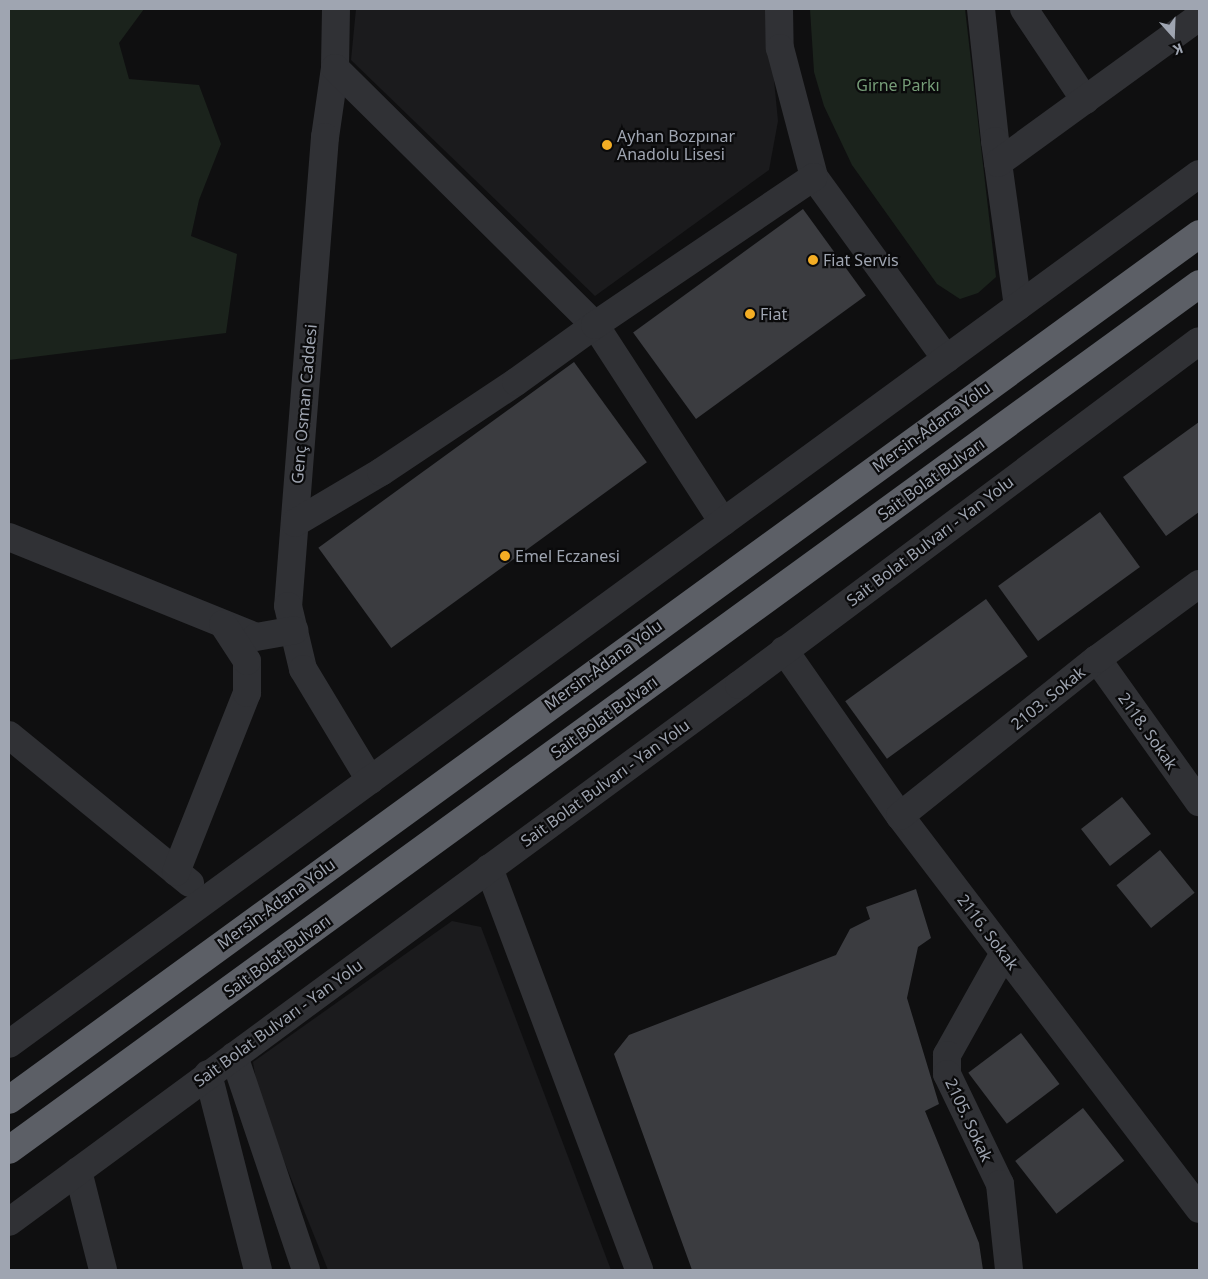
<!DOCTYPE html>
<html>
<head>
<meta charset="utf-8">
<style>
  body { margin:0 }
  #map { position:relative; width:1208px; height:1279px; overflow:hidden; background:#0f0f10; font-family:"Noto Sans",sans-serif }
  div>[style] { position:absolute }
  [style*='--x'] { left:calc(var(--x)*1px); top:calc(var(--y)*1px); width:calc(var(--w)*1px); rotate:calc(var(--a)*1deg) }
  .built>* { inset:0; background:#1b1b1d }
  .green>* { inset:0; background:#1b231c }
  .building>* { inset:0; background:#3b3c40; transform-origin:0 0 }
  .minor>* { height:28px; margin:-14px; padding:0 14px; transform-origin:14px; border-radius:14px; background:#303135 }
  .highway>* { height:28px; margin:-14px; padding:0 14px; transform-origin:14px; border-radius:14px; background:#5c5f66 }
  .dots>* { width:14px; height:14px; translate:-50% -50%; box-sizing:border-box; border:2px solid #0a0a0b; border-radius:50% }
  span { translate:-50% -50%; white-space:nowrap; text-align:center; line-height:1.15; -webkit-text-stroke:4.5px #0a0a0b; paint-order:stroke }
  .park-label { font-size:16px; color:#769d78 }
  .poi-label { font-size:16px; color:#9fa5b1 }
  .left { translate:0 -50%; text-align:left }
  .street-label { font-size:16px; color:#9fa5b1 }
  .frame { position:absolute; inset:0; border:10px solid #9fa5b1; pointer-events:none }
  .north { position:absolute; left:1148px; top:10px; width:50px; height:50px; -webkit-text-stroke:4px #0a0a0b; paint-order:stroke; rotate:160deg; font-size:14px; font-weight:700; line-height:20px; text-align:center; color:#9fa5b1 }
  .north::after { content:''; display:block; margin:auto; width:18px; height:22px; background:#9fa5b1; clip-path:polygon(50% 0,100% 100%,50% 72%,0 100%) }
</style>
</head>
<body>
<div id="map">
  <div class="built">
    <div style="clip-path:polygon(356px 9px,767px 9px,778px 121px,769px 170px,595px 296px,351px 60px)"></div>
    <div style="clip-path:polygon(452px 921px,481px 927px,611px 1270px,328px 1270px,259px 1099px,253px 1062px)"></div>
  </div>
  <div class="green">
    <div style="clip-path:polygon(9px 9px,144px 9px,119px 43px,129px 79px,199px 85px,221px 144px,199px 200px,191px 236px,237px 254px,226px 333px,9px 360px)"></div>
    <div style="clip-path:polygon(810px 9px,965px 9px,996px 277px,978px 293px,960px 299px,937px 284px,852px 165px,824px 106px,814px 72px)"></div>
  </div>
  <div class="building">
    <div style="left:803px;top:209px;width:107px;height:210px;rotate:54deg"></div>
    <div style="left:574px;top:362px;width:124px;height:316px;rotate:54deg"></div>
    <div style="clip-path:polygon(1199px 422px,1199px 512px,1166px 536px,1123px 477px)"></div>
    <div style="left:1100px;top:512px;width:68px;height:126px;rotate:54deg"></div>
    <div style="left:986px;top:599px;width:71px;height:174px;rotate:54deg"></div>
    <div style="left:1122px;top:797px;width:47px;height:52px;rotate:52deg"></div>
    <div style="left:1160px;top:850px;width:55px;height:56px;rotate:51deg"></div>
    <div style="clip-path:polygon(916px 889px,931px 938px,918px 947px,907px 998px,939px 1104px,925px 1111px,979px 1243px,983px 1270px,692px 1270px,614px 1054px,629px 1035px,836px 955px,850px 929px,870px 919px,866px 907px)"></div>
    <div style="left:1021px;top:1033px;width:64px;height:66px;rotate:53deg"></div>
    <div style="left:1083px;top:1108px;width:67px;height:86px;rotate:52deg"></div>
  </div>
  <div class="minor">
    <div style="--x:336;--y:9;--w:59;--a:91"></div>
    <div style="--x:335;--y:68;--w:70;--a:98.2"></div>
    <div style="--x:325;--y:137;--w:470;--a:94.5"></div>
    <div style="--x:288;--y:606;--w:65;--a:76.6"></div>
    <div style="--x:303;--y:669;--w:130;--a:58.9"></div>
    <div style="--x:779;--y:9;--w:39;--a:89"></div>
    <div style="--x:780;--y:48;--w:133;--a:75.2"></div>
    <div style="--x:814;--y:177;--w:225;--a:54"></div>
    <div style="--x:981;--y:9;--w:133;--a:83.9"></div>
    <div style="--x:995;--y:141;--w:167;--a:82.1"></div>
    <div style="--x:1024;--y:9;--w:110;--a:56.2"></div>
    <div style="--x:335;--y:68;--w:366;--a:44.7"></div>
    <div style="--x:595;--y:325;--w:235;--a:57"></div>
    <div style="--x:998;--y:163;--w:248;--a:-36"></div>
    <div style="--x:295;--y:523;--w:100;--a:-30.7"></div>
    <div style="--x:381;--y:472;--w:162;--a:-33.7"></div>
    <div style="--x:516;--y:382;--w:97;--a:-35.8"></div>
    <div style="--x:595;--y:325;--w:264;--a:-34.1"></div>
    <div style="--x:9;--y:537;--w:266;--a:22"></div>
    <div style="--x:256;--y:637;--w:39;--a:-10"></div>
    <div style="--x:784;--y:650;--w:203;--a:55.1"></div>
    <div style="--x:900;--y:816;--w:494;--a:52.7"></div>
    <div style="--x:1097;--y:659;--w:176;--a:54.5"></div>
    <div style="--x:9;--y:735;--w:234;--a:39.3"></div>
    <div style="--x:900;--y:816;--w:252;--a:-38.6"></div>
    <div style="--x:1097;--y:659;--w:127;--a:-36.3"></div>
    <div style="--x:489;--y:868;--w:429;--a:69.5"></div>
    <div style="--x:176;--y:872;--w:193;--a:-68.4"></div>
    <div style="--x:247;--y:693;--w:32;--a:-90"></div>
    <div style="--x:247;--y:661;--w:44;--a:-123"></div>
    <div style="--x:1004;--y:953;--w:117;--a:119.2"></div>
    <div style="--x:947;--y:1055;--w:19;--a:90"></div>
    <div style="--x:947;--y:1074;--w:122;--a:64.3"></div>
    <div style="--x:1000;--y:1184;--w:86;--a:84"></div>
    <div style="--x:9;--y:1044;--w:1474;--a:-36.17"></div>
    <div style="--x:234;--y:1056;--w:226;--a:71.4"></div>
    <div style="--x:208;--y:1074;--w:202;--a:75.7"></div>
    <div style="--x:78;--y:1171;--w:102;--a:75.8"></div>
    <div style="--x:9;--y:1222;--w:906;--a:-36.34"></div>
    <div style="--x:739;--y:685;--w:574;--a:-36.79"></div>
  </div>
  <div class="highway">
    <div style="--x:9;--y:1100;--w:1472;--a:-36.04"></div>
    <div style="--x:9;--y:1150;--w:1472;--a:-36.04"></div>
  </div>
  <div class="dots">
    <div style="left:607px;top:145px;background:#f3ad24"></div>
    <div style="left:813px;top:260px;background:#f3ad24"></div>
    <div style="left:750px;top:314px;background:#f3ad24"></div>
    <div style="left:505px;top:556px;background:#f3ad24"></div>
  </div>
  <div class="park-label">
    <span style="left:898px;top:85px">Girne Parkı</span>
  </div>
  <div class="poi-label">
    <span class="left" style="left:617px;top:145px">Ayhan Bozpınar<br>Anadolu Lisesi</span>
    <span class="left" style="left:823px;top:260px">Fiat Servis</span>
    <span class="left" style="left:760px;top:314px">Fiat</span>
    <span class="left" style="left:515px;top:556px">Emel Eczanesi</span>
  </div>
  <div class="street-label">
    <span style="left:304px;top:404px;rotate:-85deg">Genç Osman Caddesi</span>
    <span style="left:931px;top:427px;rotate:-36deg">Mersin-Adana Yolu</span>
    <span style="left:931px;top:479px;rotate:-36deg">Sait Bolat Bulvarı</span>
    <span style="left:930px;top:541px;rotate:-37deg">Sait Bolat Bulvarı - Yan Yolu</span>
    <span style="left:603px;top:665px;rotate:-36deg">Mersin-Adana Yolu</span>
    <span style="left:1048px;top:698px;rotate:-39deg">2103. Sokak</span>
    <span style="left:604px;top:717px;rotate:-36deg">Sait Bolat Bulvarı</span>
    <span style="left:1148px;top:731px;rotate:55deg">2118. Sokak</span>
    <span style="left:605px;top:783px;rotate:-36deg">Sait Bolat Bulvarı - Yan Yolu</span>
    <span style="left:276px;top:904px;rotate:-36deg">Mersin-Adana Yolu</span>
    <span style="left:988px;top:932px;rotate:53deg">2116. Sokak</span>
    <span style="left:277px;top:956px;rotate:-36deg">Sait Bolat Bulvarı</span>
    <span style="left:278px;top:1023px;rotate:-36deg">Sait Bolat Bulvarı - Yan Yolu</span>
    <span style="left:969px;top:1120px;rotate:65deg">2105. Sokak</span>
  </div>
  <div class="frame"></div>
  <div class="north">K</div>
</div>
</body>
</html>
